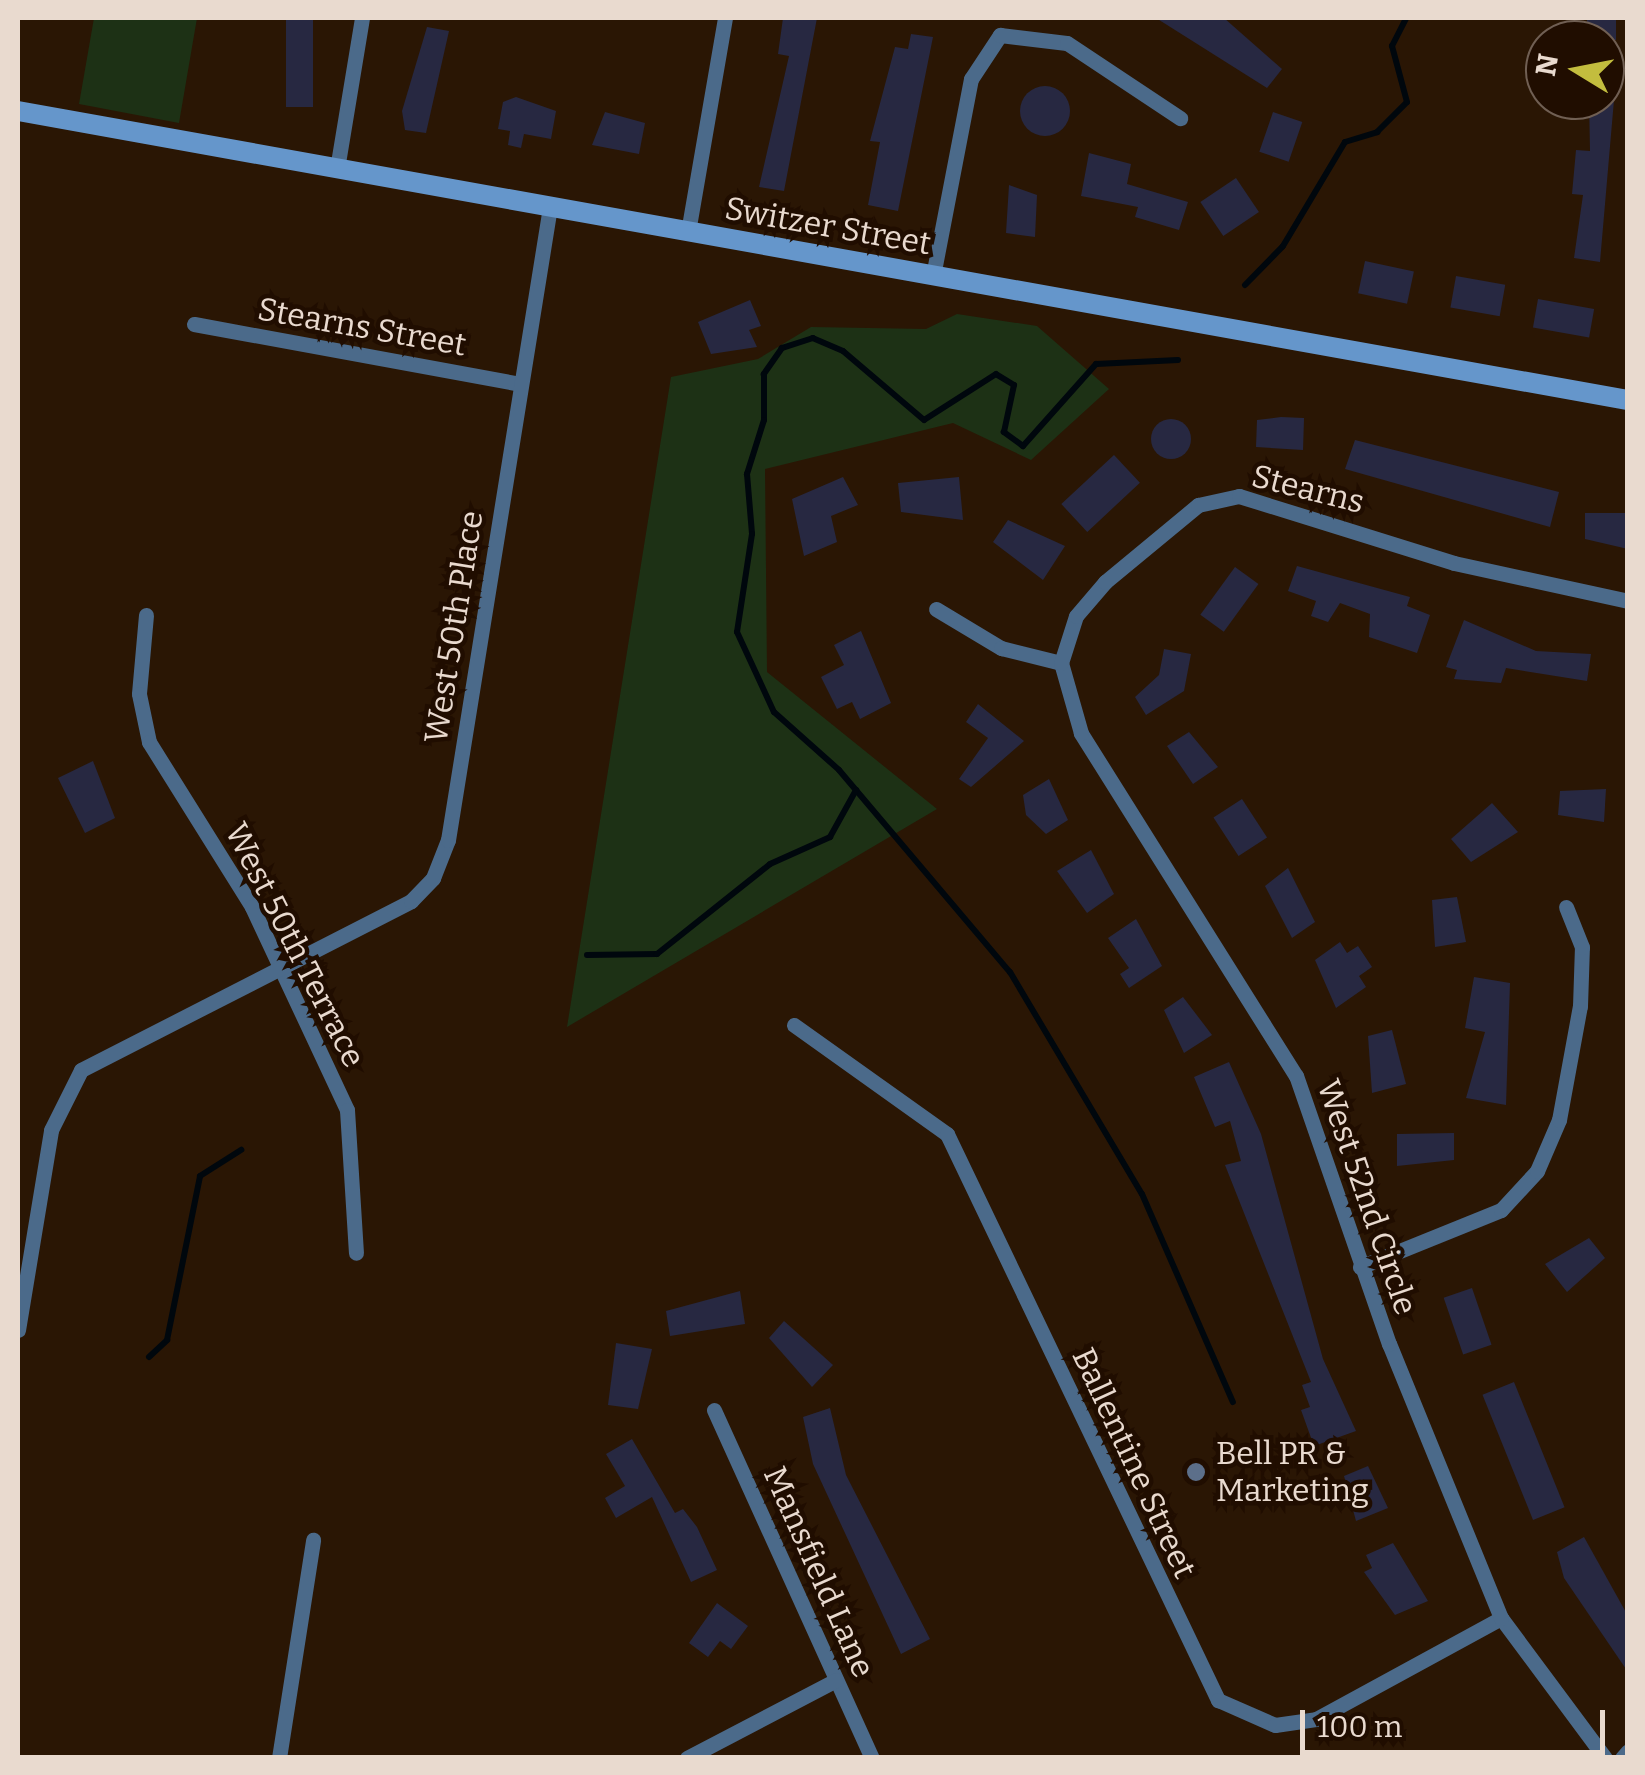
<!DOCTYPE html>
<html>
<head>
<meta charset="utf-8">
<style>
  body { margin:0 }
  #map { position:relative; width:1645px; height:1775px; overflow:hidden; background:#2a1604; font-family:Bitter,serif }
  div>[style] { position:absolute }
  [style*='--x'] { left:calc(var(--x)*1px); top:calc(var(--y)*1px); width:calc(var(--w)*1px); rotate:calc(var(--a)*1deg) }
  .green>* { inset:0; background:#1d3115 }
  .stream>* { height:6px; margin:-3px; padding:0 3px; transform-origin:3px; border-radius:3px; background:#00070d }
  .building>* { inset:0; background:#272841; transform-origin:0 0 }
  .round { border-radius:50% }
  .street>* { height:15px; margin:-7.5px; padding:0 7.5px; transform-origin:7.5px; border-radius:7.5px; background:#4b6a8a }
  .secondary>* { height:20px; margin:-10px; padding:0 10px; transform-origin:10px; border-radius:10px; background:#6596cb }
  .dots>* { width:28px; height:28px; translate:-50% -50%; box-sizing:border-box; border:5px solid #200d00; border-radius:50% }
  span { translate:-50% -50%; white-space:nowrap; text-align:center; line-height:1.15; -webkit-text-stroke:9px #200d00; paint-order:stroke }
  .street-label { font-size:32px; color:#e9dacf }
  .poi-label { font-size:32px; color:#e9dacf }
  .left { translate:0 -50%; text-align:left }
  .frame { position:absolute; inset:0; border:20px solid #e9dacf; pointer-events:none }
  .north { position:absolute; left:1525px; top:20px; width:100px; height:100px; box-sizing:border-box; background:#200d00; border:2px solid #705f53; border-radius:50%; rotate:280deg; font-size:28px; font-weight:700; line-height:40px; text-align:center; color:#e9dacf }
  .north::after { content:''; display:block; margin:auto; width:35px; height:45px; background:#c3bd3e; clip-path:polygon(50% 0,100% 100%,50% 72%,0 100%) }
  .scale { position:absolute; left:1300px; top:1710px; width:305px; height:45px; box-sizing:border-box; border:5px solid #e9dacf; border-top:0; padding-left:12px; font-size:30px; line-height:35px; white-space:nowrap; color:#e9dacf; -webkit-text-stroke:8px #200d00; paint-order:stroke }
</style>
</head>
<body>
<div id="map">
  <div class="green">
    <div style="clip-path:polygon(94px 18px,197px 18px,179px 123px,79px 104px)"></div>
    <div style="clip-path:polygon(957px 314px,1037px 326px,1109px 389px,1031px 460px,953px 423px,765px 469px,767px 672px,937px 809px,567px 1027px,671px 377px,758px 359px,811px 327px,926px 329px)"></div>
  </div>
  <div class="stream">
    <div style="--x:1245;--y:285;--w:54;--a:-45.7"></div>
    <div style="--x:1283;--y:246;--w:121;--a:-59.2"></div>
    <div style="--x:1345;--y:142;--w:34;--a:-17"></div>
    <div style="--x:1377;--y:132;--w:42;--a:-45"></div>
    <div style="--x:1407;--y:102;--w:58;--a:-105"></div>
    <div style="--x:1392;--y:46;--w:31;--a:-63"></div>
    <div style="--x:1178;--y:360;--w:82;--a:177.2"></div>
    <div style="--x:1096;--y:364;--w:110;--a:131.7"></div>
    <div style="--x:1023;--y:446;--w:24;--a:-144"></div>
    <div style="--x:1004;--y:432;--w:48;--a:-78"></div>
    <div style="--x:1014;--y:385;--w:21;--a:-149"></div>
    <div style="--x:996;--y:374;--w:85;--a:147.4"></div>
    <div style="--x:924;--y:420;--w:106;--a:-139.6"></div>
    <div style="--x:843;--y:351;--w:33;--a:-157"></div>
    <div style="--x:813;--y:338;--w:33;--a:162"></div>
    <div style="--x:782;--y:348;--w:32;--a:125"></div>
    <div style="--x:764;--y:374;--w:46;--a:90"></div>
    <div style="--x:764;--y:420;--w:57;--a:107.5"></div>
    <div style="--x:747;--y:474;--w:60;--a:85.2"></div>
    <div style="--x:752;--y:534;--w:99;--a:98.7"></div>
    <div style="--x:737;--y:632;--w:88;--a:65.2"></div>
    <div style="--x:774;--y:712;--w:87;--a:41.7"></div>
    <div style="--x:839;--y:770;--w:265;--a:49.8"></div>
    <div style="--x:1010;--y:972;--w:258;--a:59.3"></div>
    <div style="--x:1142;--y:1194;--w:227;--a:66.4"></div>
    <div style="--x:587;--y:955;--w:70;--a:-0.8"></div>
    <div style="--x:657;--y:954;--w:144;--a:-38.5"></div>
    <div style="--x:770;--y:864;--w:66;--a:-24.2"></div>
    <div style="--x:830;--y:837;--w:54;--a:-61"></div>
    <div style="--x:149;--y:1357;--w:25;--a:-43"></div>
    <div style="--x:167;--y:1340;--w:167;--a:-78.6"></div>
    <div style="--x:200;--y:1176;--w:49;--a:-32.4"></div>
  </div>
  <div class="building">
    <div style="left:286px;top:18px;width:27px;height:89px"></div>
    <div style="clip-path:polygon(783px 18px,817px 18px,784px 191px,759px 187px,789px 56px,778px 54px)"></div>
    <div style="clip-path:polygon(1156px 18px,1224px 18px,1282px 69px,1267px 88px)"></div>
    <div style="left:1587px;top:18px;width:29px;height:22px"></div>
    <div style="clip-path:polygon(427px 27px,449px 31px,426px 133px,405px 130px,402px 111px)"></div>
    <div style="clip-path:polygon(911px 34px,933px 37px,898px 211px,868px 205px,880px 142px,870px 141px,895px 47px,908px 49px)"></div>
    <div class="round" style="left:1020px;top:86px;width:50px;height:50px"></div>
    <div style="clip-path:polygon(516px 97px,556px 111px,551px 139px,524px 134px,521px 148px,508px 145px,510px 131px,498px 129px,503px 102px)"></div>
    <div style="clip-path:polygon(1589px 100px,1614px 100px,1600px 262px,1574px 258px,1583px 195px,1572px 194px,1576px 150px,1590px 151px)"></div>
    <div style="clip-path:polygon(605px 112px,645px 123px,639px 154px,592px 145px)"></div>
    <div style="left:1273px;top:112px;width:31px;height:42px;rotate:19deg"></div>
    <div style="clip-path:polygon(1089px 153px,1131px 164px,1127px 184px,1188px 202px,1179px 230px,1135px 217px,1138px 207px,1081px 196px)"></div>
    <div style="left:1236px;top:178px;width:41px;height:43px;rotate:56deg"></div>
    <div style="clip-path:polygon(1009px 185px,1037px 195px,1035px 237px,1006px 233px)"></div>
    <div style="left:1365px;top:261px;width:50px;height:33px;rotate:12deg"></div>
    <div style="left:1456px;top:276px;width:50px;height:32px;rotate:10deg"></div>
    <div style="left:1538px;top:299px;width:57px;height:29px;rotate:10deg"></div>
    <div style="clip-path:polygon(750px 300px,761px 326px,749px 330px,757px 347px,711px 354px,698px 322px)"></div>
    <div style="clip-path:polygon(1281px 417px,1304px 418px,1303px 450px,1256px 447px,1257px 420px)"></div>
    <div class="round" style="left:1151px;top:419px;width:40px;height:40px"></div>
    <div style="clip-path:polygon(1355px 440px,1559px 492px,1550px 527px,1345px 469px)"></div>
    <div style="left:1114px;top:455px;width:38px;height:72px;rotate:47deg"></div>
    <div style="clip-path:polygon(843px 477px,858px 505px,831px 516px,837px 542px,804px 556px,792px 499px)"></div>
    <div style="clip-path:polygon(959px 477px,963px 520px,901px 512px,898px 483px)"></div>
    <div style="clip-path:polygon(1585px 513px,1628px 513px,1628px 549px,1585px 539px)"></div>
    <div style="clip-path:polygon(1008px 520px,1065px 546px,1043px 580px,993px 542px)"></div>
    <div style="clip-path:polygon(1297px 566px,1410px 597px,1407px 606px,1430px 615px,1417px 653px,1369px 637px,1370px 614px,1340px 603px,1328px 622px,1311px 616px,1316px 601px,1288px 591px)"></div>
    <div style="left:1235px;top:567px;width:29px;height:59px;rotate:36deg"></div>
    <div style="clip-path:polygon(1464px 620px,1536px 651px,1591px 654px,1587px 681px,1506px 668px,1501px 683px,1454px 679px,1457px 670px,1446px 667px)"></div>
    <div style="clip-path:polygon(861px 631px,891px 703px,860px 719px,852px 702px,837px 709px,821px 677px,844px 665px,834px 645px)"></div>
    <div style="clip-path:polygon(1164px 649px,1191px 654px,1184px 691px,1146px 715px,1135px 697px,1159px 675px)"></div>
    <div style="clip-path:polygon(978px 704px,1024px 741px,971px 787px,959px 779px,988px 738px,966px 722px)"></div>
    <div style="clip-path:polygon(1189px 732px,1218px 767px,1193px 784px,1167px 746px)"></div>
    <div style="clip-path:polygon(93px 761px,115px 818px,85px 833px,58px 778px)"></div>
    <div style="clip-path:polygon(1049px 779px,1068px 820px,1046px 834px,1026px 815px,1023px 795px)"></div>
    <div style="clip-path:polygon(1606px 789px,1604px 822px,1558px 815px,1560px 791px)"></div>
    <div style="left:1242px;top:799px;width:46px;height:34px;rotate:57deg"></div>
    <div style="clip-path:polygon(1492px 803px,1518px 832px,1471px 862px,1451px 839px)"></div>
    <div style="clip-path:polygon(1091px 850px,1114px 894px,1087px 913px,1057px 871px)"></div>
    <div style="clip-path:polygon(1288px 868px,1315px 922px,1292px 938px,1265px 886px)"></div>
    <div style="clip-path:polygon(1457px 897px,1466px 942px,1435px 947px,1432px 900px)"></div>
    <div style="clip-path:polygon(1136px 919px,1162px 966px,1129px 988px,1120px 974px,1129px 968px,1108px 938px)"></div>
    <div style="clip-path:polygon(1340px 942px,1347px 953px,1358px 946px,1372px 967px,1359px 976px,1366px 987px,1336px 1008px,1315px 960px)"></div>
    <div style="clip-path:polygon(1474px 977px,1510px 983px,1506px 1105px,1466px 1098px,1485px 1032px,1465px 1028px)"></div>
    <div style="clip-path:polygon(1183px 997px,1212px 1035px,1184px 1053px,1164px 1010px)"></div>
    <div style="clip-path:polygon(1392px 1030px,1406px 1084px,1372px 1093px,1368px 1036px)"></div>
    <div style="clip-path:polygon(1229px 1062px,1261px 1134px,1323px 1359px,1356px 1431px,1314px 1446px,1301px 1410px,1310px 1407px,1302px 1385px,1311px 1382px,1225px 1165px,1241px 1161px,1230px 1121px,1215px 1127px,1194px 1077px)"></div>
    <div style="clip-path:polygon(1454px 1133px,1454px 1160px,1397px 1166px,1397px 1134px)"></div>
    <div style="clip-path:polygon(1589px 1238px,1605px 1258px,1567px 1292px,1545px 1264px)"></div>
    <div style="left:1472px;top:1288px;width:60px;height:30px;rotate:71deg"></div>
    <div style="clip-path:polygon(740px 1291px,745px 1324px,670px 1336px,666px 1311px)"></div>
    <div style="clip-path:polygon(784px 1321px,833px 1365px,812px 1387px,769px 1338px)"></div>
    <div style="clip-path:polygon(616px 1343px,652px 1349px,638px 1409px,608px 1405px)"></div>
    <div style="left:1514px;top:1382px;width:135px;height:34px;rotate:68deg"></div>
    <div style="clip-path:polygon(830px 1408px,846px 1475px,930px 1639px,901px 1654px,813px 1464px,803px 1417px)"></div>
    <div style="clip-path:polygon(632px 1439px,675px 1513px,683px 1509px,697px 1527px,717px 1570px,691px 1582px,652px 1497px,616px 1518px,605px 1498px,625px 1486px,606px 1454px)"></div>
    <div style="clip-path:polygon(1368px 1466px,1388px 1508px,1356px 1521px,1344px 1476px)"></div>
    <div style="clip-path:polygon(1584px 1537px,1628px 1616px,1628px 1672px,1564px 1578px,1557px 1552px)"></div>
    <div style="clip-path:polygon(1393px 1543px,1428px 1601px,1395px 1615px,1364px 1572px,1372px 1568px,1366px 1555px)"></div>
    <div style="clip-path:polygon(717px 1603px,748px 1626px,731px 1649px,720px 1641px,708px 1657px,689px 1643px)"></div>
  </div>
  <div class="street">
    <div style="--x:337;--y:169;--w:153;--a:-80.6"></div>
    <div style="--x:688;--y:232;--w:217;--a:-80.2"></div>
    <div style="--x:933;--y:276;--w:201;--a:-79.1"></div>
    <div style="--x:971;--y:79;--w:53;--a:-56.6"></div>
    <div style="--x:1000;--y:35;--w:67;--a:6.8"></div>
    <div style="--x:1067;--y:43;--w:136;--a:33.6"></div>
    <div style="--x:194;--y:324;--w:331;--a:10.4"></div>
    <div style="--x:936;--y:609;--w:76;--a:31"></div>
    <div style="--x:1001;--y:648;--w:62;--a:14"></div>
    <div style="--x:146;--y:615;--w:79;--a:95.1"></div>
    <div style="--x:139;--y:694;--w:49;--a:78.2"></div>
    <div style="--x:149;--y:742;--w:195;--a:58"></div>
    <div style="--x:252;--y:907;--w:224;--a:64.9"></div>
    <div style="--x:347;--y:1110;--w:143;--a:86.4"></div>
    <div style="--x:794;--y:1025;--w:188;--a:35.5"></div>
    <div style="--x:947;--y:1134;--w:628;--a:64.41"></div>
    <div style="--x:1218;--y:1700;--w:62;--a:23.7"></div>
    <div style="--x:1275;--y:1725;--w:41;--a:-8.3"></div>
    <div style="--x:1316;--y:1719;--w:211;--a:-28.6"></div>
    <div style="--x:1360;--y:1267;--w:152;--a:-22"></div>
    <div style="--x:1501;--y:1210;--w:53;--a:-47.3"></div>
    <div style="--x:1537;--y:1171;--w:56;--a:-66.7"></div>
    <div style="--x:1559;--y:1120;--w:116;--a:-79.6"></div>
    <div style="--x:1580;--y:1006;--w:59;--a:-88.1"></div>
    <div style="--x:1582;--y:947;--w:43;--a:-111.8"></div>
    <div style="--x:18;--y:1330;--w:203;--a:-80.6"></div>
    <div style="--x:51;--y:1130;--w:67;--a:-63.4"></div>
    <div style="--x:81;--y:1070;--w:371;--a:-27.1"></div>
    <div style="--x:411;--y:901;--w:32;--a:-46"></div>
    <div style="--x:433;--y:878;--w:41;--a:-68.5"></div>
    <div style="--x:448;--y:840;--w:641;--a:-80.85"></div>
    <div style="--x:714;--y:1410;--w:382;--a:65.6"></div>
    <div style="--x:279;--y:1758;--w:221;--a:-81.1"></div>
    <div style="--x:687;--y:1758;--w:168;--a:-27.6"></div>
    <div style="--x:1605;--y:1758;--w:174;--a:-126.6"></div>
    <div style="--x:1501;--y:1618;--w:296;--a:-112.2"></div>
    <div style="--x:1389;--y:1344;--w:284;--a:-109.1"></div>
    <div style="--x:1296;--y:1076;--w:405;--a:-122.1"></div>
    <div style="--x:1081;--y:733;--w:73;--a:-105.9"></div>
    <div style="--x:1061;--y:663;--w:49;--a:-72.3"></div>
    <div style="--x:1076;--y:616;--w:45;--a:-49.5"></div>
    <div style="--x:1105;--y:582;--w:121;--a:-39.6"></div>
    <div style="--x:1198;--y:505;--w:42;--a:-12.4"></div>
    <div style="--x:1239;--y:496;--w:225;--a:17.3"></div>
    <div style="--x:1454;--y:563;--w:178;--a:12.3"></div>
    <div style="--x:1622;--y:1758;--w:9;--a:-49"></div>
  </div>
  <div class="secondary">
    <div style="--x:18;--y:111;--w:1636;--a:10.18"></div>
  </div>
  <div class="dots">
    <div style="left:1196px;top:1472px;background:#5c6f8a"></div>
  </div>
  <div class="street-label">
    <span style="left:828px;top:226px;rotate:10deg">Switzer Street</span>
    <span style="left:362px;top:327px;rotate:10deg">Stearns Street</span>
    <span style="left:1308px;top:489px;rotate:14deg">Stearns</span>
    <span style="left:454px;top:627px;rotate:-81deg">West 50th Place</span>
    <span style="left:295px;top:945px;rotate:63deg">West 50th Terrace</span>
    <span style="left:1367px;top:1197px;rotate:71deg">West 52nd Circle</span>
    <span style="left:1134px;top:1463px;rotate:65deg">Ballentine Street</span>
    <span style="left:819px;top:1572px;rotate:66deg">Mansfield Lane</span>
  </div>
  <div class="poi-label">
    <span class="left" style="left:1216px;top:1472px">Bell PR &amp;<br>Marketing</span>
  </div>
  <div class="frame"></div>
  <div class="north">N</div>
  <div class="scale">100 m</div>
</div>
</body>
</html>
